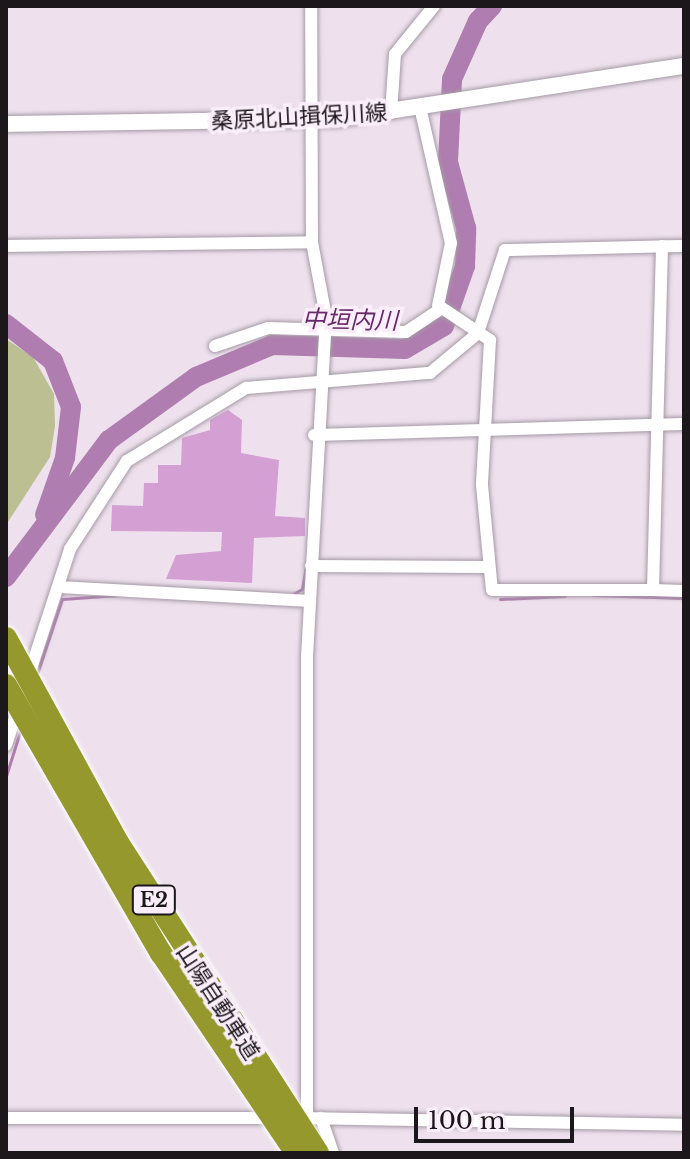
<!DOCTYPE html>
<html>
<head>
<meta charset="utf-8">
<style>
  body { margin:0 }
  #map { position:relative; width:690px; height:1159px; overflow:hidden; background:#eee1ed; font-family:"Libre Baskerville","Noto Sans JP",serif }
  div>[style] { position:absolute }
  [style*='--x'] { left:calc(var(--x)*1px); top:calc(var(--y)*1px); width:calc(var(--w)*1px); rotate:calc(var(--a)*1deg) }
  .green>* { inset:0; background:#bbbf91 }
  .stream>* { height:3px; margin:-1.5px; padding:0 1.5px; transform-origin:1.5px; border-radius:1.5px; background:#af7daf }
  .river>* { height:20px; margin:-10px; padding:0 10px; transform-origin:10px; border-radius:10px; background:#af7daf }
  .building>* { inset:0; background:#d4a0d4 }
  .roads { filter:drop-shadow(0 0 2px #a59aa5) drop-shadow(0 0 2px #a59aa5) }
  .street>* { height:12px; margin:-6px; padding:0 6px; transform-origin:6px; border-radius:6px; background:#fff }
  .secondary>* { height:16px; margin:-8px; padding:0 8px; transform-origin:8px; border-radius:8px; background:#fff }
  .bridges { filter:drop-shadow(0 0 2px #fff) drop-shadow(0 0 2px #fff) }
  .highway-bridge>* { height:22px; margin:-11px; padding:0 11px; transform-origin:11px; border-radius:11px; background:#94982d }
  span { translate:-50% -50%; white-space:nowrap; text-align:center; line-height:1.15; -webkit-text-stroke:7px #fbeefb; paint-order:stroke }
  .shield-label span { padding:2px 6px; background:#fbeefb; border:2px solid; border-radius:6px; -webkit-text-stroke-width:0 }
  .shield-label { font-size:20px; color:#1b171b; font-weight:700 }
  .street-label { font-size:22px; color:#1b171b }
  .water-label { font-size:24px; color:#682b6a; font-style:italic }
  .frame { position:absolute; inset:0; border:8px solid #1b171b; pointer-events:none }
  .scale { position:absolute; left:414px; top:1107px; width:160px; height:36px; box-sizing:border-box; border:4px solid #1b171b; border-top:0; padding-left:10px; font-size:24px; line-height:28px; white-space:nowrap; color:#1b171b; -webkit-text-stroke:6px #fbeefb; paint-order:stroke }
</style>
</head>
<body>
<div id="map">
  <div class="green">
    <div style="clip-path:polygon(6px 339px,33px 357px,54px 394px,55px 426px,50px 457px,6px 525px)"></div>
  </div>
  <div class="stream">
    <div style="--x:293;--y:594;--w:10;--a:-29"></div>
    <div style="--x:302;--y:589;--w:29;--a:-80"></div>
    <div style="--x:593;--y:595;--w:91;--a:1.9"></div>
    <div style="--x:500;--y:599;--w:65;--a:-2.6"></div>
    <div style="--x:37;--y:674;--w:79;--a:-71.6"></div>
    <div style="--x:62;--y:599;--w:57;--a:-4"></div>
    <div style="--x:6;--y:776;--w:50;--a:-72.6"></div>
  </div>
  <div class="river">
    <div style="--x:6;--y:324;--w:60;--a:38.2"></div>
    <div style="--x:53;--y:361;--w:49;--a:68.6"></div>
    <div style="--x:71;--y:407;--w:51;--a:96.7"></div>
    <div style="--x:65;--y:458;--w:60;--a:109.3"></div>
    <div style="--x:6;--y:577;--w:171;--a:-53.1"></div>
    <div style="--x:109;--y:440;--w:107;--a:-35.9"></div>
    <div style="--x:196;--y:377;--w:82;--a:-22.8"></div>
    <div style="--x:272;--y:345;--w:133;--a:1.7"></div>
    <div style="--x:405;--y:349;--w:45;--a:-30.5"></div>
    <div style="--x:444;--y:326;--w:64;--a:-70.7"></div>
    <div style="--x:465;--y:266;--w:38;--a:-88"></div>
    <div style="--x:466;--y:228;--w:68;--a:-105.3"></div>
    <div style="--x:448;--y:162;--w:83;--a:-87.2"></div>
    <div style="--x:452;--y:79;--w:64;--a:-65.9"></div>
    <div style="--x:478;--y:21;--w:21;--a:-47"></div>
  </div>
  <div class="building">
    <div style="clip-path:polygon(228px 410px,242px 420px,241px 453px,279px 460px,275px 516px,305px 518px,305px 536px,254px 538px,252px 583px,166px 579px,176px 555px,221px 551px,222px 532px,111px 531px,112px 505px,143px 506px,144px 483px,158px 483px,158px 465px,181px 465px,182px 438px,210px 430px,210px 420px)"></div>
  </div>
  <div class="roads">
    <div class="street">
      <div style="--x:420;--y:107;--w:139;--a:77.2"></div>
      <div style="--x:451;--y:243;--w:64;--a:101.7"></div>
      <div style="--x:391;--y:113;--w:59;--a:-86.1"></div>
      <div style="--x:395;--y:54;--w:62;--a:-50.9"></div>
      <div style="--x:6;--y:246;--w:306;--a:-0.7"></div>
      <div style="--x:662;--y:246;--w:344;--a:91.5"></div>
      <div style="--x:653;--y:590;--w:31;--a:2"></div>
      <div style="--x:215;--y:346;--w:56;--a:-18.8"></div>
      <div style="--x:268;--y:328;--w:138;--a:1.7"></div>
      <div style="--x:406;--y:332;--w:43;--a:-33.7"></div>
      <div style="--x:442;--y:308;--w:58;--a:33.7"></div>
      <div style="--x:490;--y:340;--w:145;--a:93.2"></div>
      <div style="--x:482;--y:485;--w:105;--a:84.6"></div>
      <div style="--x:492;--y:590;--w:161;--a:0"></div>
      <div style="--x:314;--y:435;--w:370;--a:-1.7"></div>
      <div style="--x:311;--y:566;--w:175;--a:0.3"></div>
      <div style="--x:59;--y:587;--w:251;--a:3.2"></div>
      <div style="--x:6;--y:745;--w:206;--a:-71.9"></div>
      <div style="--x:70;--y:549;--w:105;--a:-57.1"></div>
      <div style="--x:127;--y:461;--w:140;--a:-31.5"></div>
      <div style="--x:246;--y:388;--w:185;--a:-4.7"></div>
      <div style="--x:430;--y:373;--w:62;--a:-39.8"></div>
      <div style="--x:478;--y:333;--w:87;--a:-72"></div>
      <div style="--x:505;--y:250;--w:179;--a:-1.3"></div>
      <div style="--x:6;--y:1118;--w:269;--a:0"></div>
      <div style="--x:301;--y:1118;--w:383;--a:1"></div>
      <div style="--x:321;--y:1118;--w:37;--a:71"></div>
      <div style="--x:307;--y:1130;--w:473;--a:-90"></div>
      <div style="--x:307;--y:657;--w:341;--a:-86.8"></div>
      <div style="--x:326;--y:317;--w:76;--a:-100.6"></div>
      <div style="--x:312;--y:242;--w:236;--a:-90.2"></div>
    </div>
    <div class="secondary">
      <div style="--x:6;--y:124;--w:331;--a:-0.9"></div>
      <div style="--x:337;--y:119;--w:351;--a:-8.7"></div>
    </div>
  </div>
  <div class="bridges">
    <div class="highway-bridge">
      <div style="--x:6;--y:638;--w:231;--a:61.3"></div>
      <div style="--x:117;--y:841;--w:371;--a:57.2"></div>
      <div style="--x:6;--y:685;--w:310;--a:60"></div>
      <div style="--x:161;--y:953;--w:241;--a:56"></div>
    </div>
  </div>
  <div class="shield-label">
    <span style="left:154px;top:900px">E2</span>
  </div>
  <div class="street-label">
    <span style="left:299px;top:117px;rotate:-3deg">桑原北山揖保川線</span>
    <span style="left:218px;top:1002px;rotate:57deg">山陽自動車道</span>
  </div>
  <div class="water-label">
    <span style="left:350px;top:320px;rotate:1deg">中垣内川</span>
  </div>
  <div class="frame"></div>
  <div class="scale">100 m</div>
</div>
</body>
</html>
